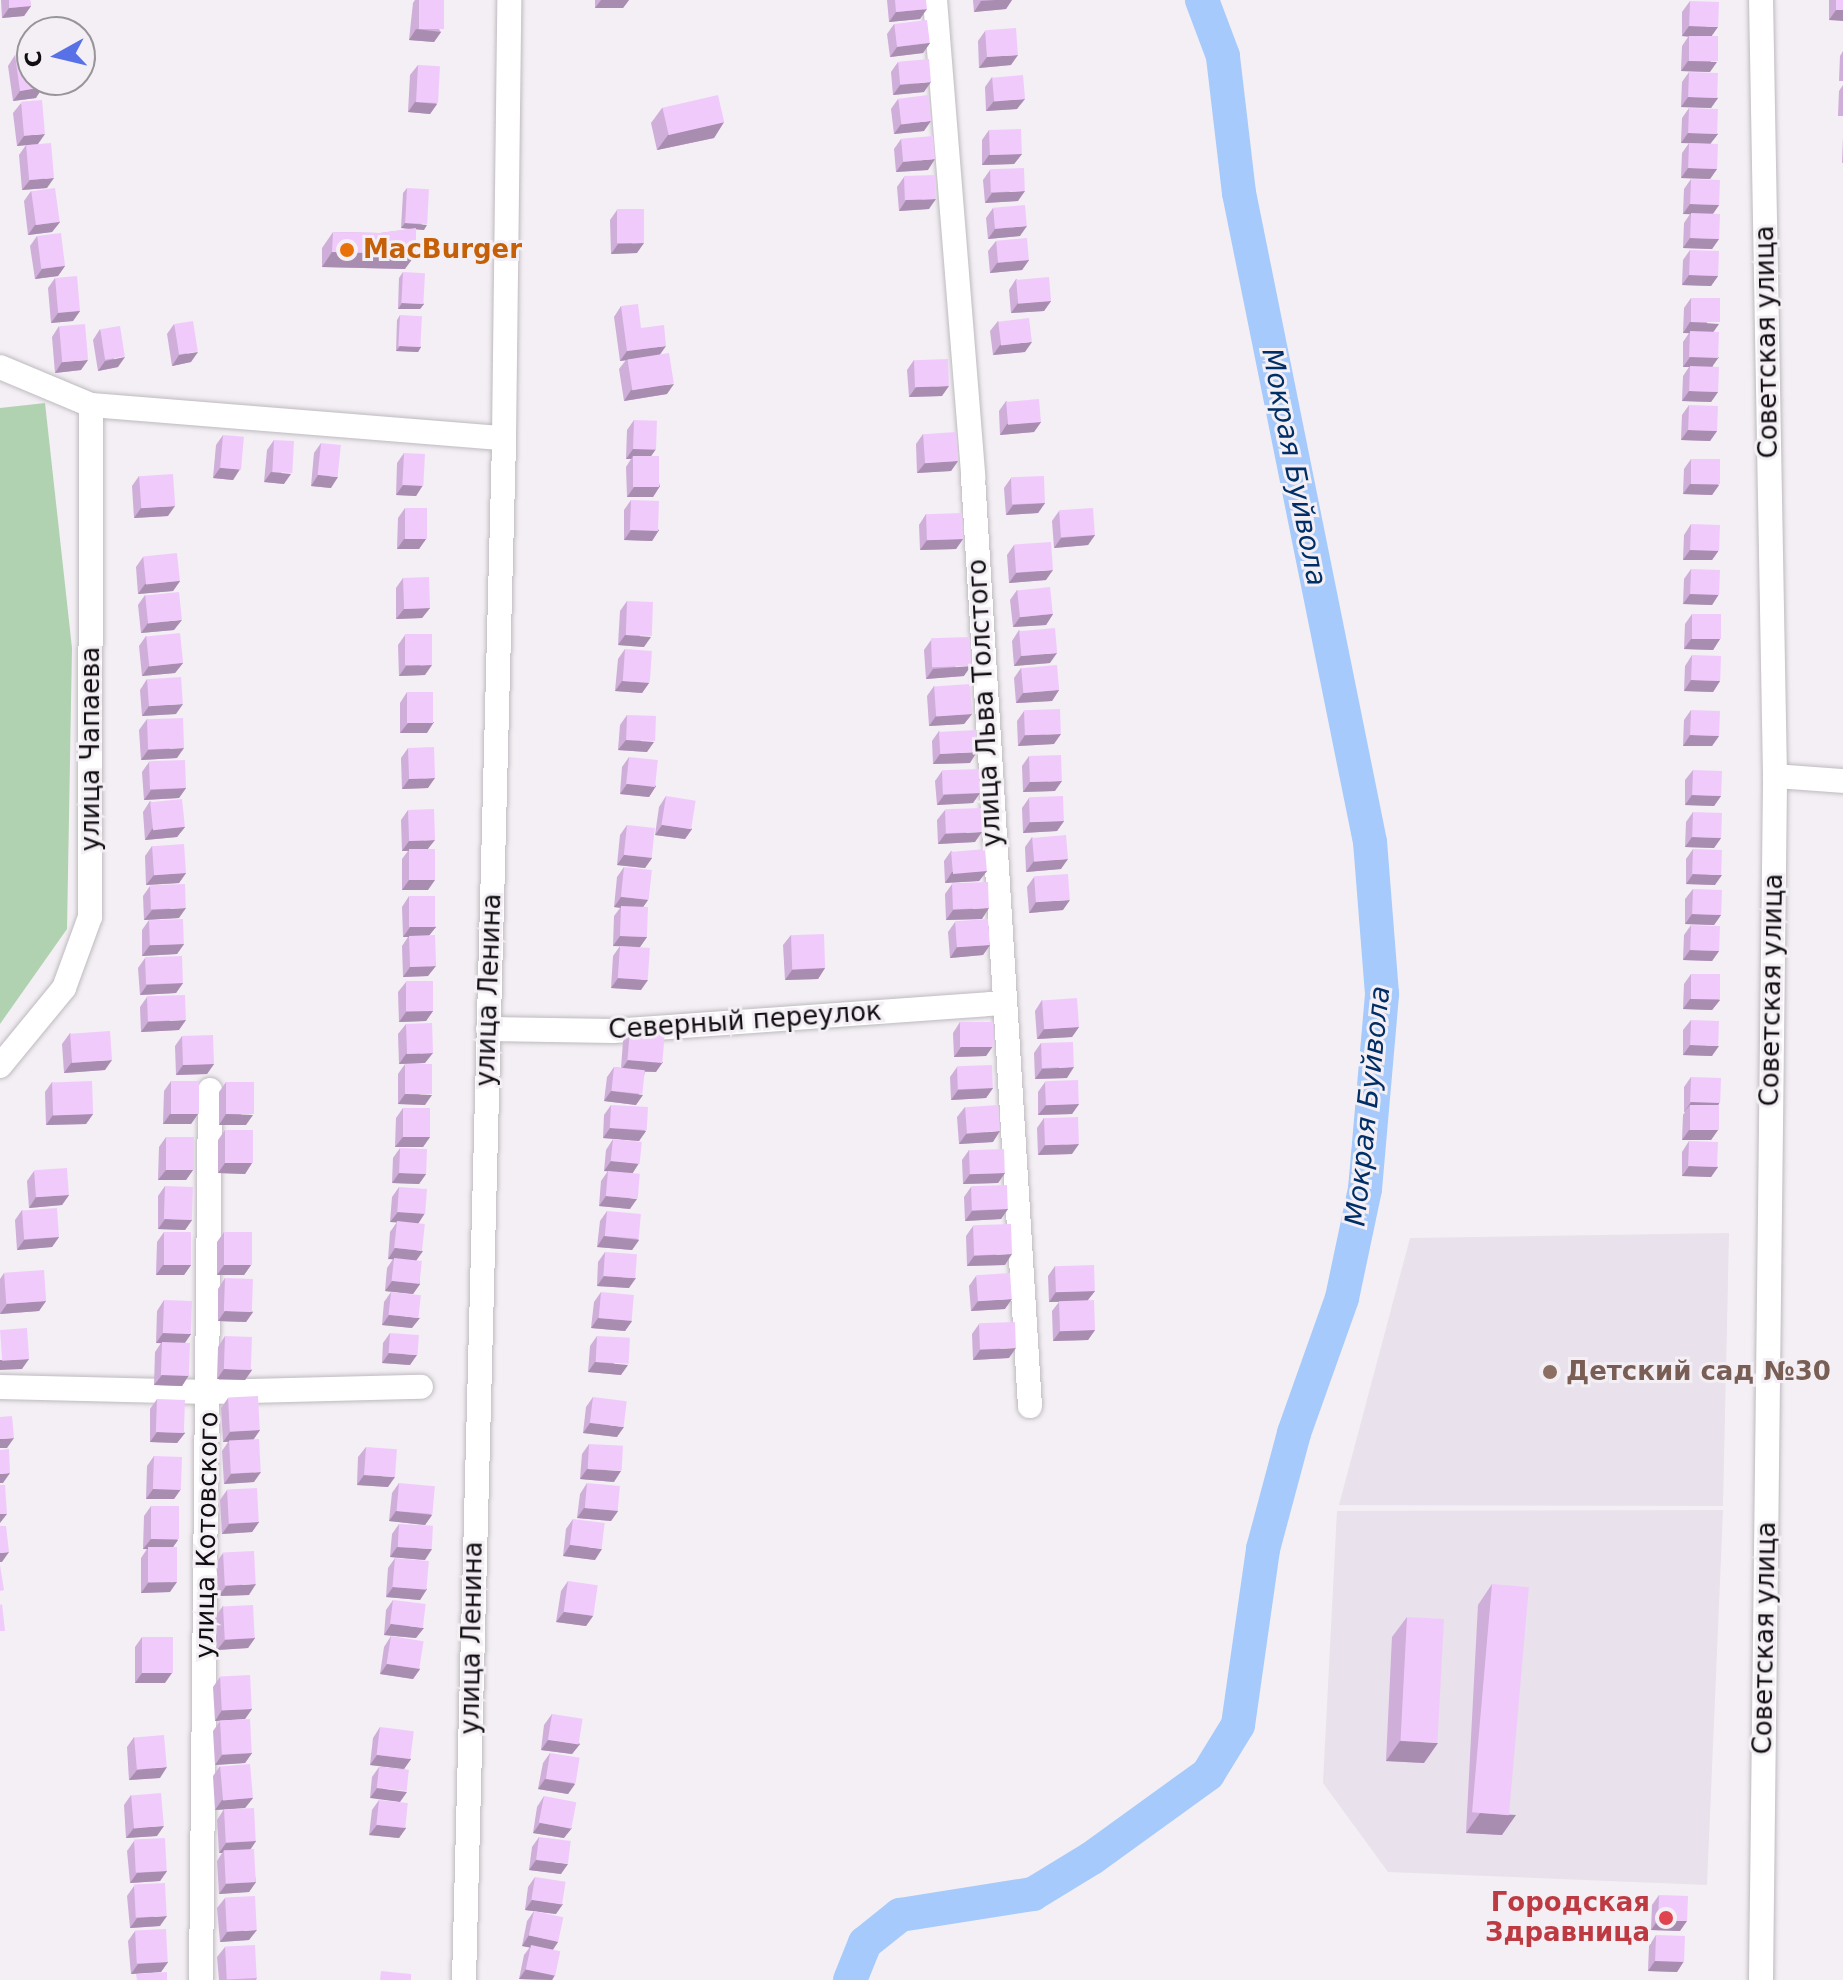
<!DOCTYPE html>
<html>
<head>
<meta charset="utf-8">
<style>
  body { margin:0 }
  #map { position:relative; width:1843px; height:1980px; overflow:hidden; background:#f3eff4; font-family:"DejaVu Sans",sans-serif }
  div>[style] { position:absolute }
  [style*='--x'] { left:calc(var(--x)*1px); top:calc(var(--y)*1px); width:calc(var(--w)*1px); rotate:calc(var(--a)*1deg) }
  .built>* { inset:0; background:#e9e1ec }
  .green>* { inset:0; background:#b0d2b1 }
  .river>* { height:34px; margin:-17px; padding:0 17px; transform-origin:17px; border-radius:17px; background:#a5cafb }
  .roads { filter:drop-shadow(0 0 2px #bebabf) drop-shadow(0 0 2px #bebabf) }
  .minor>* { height:24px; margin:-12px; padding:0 12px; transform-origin:12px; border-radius:12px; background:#fff }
  .wall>* { inset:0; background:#cfaed9; transform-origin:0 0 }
  .shaded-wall>* { inset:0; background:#a98db0 }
  .building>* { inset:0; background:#f1cafc; transform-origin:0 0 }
  .dots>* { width:22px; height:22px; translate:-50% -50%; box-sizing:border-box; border:4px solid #f3eff4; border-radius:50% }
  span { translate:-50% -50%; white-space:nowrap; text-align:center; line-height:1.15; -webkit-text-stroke:6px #f3eff4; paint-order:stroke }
  .food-label { font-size:26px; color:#c56008; font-weight:700 }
  .left { translate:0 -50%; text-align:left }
  .street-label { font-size:26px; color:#100e10 }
  .education-label { font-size:26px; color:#785e54; font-weight:700 }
  .health-label { font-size:26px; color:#be3a42; font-weight:700 }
  .right { translate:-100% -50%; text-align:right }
  .water-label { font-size:28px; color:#002f67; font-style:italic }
  .north { position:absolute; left:16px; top:16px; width:80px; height:80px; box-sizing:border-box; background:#f3eff4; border:2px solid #989599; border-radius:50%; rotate:262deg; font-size:22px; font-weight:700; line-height:32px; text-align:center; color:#100e10 }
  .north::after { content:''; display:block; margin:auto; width:28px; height:36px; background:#5971e7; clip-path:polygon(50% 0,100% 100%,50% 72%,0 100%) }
</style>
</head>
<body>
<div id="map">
  <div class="built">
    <div style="clip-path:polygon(1729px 1233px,1723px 1506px,1339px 1505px,1410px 1238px)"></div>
    <div style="clip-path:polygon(1723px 1510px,1707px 1885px,1388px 1872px,1323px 1783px,1337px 1511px)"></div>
  </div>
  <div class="green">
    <div style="clip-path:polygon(45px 403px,72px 648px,67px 929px,0 1024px,0 408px)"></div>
  </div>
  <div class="river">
    <div style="--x:850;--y:1980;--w:40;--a:-68"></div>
    <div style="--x:865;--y:1943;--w:45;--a:-38.7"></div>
    <div style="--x:900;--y:1915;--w:135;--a:-9"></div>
    <div style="--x:1033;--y:1894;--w:69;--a:-31.4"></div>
    <div style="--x:1092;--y:1858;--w:143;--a:-35.9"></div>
    <div style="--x:1208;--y:1774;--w:57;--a:-58.5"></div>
    <div style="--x:1238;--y:1725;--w:178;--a:-81.9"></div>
    <div style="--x:1263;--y:1549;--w:120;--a:-75"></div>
    <div style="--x:1294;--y:1433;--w:143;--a:-70.4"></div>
    <div style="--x:1342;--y:1298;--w:111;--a:-78.1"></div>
    <div style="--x:1365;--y:1189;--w:196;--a:-85"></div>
    <div style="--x:1382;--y:994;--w:152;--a:-94.5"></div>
    <div style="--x:1370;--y:842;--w:662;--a:-101.41"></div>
    <div style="--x:1239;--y:193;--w:138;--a:-96.7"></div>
    <div style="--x:1223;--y:56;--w:60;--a:-110.6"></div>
  </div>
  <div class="roads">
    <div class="minor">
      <div style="--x:935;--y:0;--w:479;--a:85.4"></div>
      <div style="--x:973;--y:477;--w:931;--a:86.49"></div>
      <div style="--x:0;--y:367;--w:99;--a:22.7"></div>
      <div style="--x:91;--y:405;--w:414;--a:4.6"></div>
      <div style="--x:1775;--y:776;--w:68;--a:4.2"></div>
      <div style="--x:488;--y:1029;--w:125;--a:0.9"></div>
      <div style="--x:613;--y:1031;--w:390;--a:-4.1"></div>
      <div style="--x:0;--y:1066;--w:101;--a:-50.6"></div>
      <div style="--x:64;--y:988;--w:76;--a:-69.9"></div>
      <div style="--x:90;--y:917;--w:512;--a:-89.89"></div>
      <div style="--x:0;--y:1387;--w:209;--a:1.4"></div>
      <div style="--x:209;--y:1392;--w:212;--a:-1.4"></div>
      <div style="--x:201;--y:1980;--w:890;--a:-89.42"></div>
      <div style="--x:464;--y:1980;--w:1543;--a:-88.51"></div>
      <div style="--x:504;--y:438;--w:438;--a:-89.3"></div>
      <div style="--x:1761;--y:1980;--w:1204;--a:-89.33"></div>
      <div style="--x:1775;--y:776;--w:776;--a:-91.03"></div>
    </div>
  </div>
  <div class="wall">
    <div style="clip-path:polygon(1px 0,30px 0,31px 6px,24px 16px,2px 18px)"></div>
    <div style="clip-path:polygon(415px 0,419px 0,441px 32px,434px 42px,409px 40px,413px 3px)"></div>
    <div style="clip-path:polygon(595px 0,629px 0,623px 8px,595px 8px)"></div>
    <div style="clip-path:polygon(887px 0,926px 0,920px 19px,889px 22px)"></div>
    <div style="clip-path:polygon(973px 0,1012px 0,1006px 9px,974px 12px)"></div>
    <div style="left:1829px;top:0;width:14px;height:20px"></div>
    <div style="clip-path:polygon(1690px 1px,1712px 36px,1710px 72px,1681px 71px,1682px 46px,1688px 37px,1682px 36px,1682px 12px)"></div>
    <div style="clip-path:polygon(894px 24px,930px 43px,923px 53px,890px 57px,887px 34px)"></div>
    <div style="clip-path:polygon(985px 31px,1011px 65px,979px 68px,978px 41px)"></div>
    <div style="clip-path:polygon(1843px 51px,1843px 81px,1839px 81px,1840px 56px)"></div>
    <div style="clip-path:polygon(15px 55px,36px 98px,13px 101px,8px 66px)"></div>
    <div style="clip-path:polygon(898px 62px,924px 92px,893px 95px,891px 72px)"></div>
    <div style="clip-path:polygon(418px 65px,437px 104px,430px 114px,408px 112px,410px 75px)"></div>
    <div style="clip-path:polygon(1689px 72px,1718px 98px,1711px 108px,1681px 107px,1682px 82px)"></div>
    <div style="clip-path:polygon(992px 77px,1017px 109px,986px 111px,985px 87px)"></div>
    <div style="clip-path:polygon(1843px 85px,1843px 116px,1838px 116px,1839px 91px)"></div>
    <div style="clip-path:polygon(898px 99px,924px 131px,894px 134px,891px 109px)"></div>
    <div style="clip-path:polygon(21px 103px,38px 144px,47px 188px,22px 190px,19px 155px,26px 145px,17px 146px,13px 113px)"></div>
    <div style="clip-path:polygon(662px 108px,724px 122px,714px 138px,657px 150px,651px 123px)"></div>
    <div style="clip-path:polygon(1689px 108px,1718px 134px,1711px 143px,1717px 169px,1710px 179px,1681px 178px,1682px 153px,1689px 143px,1681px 143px,1682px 118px)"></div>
    <div style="clip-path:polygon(989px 130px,1022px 154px,1014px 164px,982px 165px,982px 140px)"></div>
    <div style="clip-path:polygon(1843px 137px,1843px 163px,1842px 163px)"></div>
    <div style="clip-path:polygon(901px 139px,928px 170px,896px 172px,894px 149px)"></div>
    <div style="clip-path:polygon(990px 170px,1018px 201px,985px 203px,983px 180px)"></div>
    <div style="clip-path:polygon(904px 177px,929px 209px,899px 211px,897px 187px)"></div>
    <div style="clip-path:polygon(1691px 179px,1719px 205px,1713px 214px,1719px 239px,1712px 249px,1683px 248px,1684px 223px,1690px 214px,1683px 214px,1684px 189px)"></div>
    <div style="clip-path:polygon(407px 188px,424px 230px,416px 229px,405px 269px,322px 267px,322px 248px,333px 232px,380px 233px,411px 229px,401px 228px,403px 193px)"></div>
    <div style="clip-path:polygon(31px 191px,60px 222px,52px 232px,28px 235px,24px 201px)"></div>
    <div style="clip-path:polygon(993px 208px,1020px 236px,988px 239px,986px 218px)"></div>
    <div style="clip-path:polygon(617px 210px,637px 253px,611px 254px,610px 220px)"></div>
    <div style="clip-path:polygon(37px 236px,65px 266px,58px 276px,35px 279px,30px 246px)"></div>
    <div style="clip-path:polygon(996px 241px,1029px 260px,1022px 270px,990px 273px,988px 251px)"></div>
    <div style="clip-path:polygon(1690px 250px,1718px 276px,1711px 286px,1682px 285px,1683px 260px)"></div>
    <div style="clip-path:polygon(403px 272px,424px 304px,420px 309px,398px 309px,399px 278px)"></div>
    <div style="clip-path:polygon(55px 278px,80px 311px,73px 321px,51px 323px,48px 288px)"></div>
    <div style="clip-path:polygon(1016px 279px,1051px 301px,1044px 311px,1011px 313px,1009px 290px)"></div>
    <div style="clip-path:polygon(1691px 298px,1713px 332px,1713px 366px,1718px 392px,1711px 402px,1682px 401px,1683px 376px,1689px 367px,1683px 367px,1683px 342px,1689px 333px,1683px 333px,1684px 308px)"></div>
    <div style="clip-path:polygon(621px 306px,641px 328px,660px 354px,667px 394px,624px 401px,619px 369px,626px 360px,620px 361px,614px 317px)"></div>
    <div style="clip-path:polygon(400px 315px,421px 347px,418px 352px,396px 351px,397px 320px)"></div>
    <div style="clip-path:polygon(998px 321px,1025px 352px,993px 355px,990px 331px)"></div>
    <div style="clip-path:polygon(174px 324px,191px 362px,172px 366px,167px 334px)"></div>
    <div style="clip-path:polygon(59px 326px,81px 370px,55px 373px,52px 337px)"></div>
    <div style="clip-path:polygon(100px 329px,118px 367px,98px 371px,93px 340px)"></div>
    <div style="clip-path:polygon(914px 360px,942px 396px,909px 397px,907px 370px)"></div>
    <div style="clip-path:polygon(1006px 401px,1041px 422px,1034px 432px,1000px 435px,999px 411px)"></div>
    <div style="clip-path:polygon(1689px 405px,1717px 431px,1710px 441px,1681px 440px,1682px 415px)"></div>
    <div style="clip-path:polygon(634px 420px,656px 449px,651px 456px,660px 486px,653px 497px,627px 497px,626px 467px,631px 459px,626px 459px,627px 430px)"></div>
    <div style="clip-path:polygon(923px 434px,958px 461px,951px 471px,917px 473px,916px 444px)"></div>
    <div style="clip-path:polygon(223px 435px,240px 469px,233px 480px,213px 478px,216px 445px)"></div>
    <div style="clip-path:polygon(274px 440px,284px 484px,264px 482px,267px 450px)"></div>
    <div style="clip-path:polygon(321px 443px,331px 488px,311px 486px,314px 453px)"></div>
    <div style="clip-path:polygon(404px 453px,423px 485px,416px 496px,396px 495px,397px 463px)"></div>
    <div style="clip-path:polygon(1691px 459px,1719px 485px,1712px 495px,1683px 494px,1684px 469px)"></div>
    <div style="clip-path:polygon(139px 476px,168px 516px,134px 518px,132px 486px)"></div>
    <div style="clip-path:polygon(1011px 478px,1045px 503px,1038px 513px,1006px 515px,1004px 488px)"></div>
    <div style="clip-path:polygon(631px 500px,659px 530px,652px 541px,624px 540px,624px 510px)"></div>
    <div style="clip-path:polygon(405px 508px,426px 539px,419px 549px,397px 549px,398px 518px)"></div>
    <div style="clip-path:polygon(1059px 511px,1095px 535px,1088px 545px,1054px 548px,1052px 521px)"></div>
    <div style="clip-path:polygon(926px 514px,963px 539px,956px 549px,920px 550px,919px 525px)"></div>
    <div style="clip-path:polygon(1691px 524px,1719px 550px,1712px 560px,1683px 560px,1684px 535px)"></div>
    <div style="clip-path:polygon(1014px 545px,1046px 580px,1009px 583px,1007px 555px)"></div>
    <div style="clip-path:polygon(143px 557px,180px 581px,173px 591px,138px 594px,136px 567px)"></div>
    <div style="clip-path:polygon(1691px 569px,1719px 594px,1712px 605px,1683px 604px,1684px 579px)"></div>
    <div style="clip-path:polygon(403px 578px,430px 608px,422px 618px,396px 619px,396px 588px)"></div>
    <div style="clip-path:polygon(1017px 590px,1053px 614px,1046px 625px,1013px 627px,1010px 600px)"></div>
    <div style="clip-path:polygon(145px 595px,174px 630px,141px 633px,138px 605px)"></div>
    <div style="clip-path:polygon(627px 601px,644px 647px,618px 645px,620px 611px)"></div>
    <div style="clip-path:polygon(1692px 614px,1720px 639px,1713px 650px,1684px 649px,1685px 624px)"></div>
    <div style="clip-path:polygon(1019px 630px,1050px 663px,1014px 666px,1012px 641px)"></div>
    <div style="clip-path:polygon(405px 635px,425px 675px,399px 676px,398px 645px)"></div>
    <div style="clip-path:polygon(146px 636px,183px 663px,175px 673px,142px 676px,139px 646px)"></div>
    <div style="clip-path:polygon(931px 640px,964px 676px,926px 679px,924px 650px)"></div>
    <div style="clip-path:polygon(625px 649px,649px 683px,642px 693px,615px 691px,618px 659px)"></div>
    <div style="clip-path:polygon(1692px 655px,1720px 681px,1713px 692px,1684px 691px,1685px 666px)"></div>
    <div style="clip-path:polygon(1021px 668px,1059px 690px,1052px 701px,1016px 703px,1014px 678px)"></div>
    <div style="clip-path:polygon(147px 679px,176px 714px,142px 716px,140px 690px)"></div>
    <div style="clip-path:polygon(934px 686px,972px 714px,964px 724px,929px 726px,927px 696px)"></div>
    <div style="clip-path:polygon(407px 692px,427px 733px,400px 733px,400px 703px)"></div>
    <div style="clip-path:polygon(1691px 710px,1719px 736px,1712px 746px,1683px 746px,1684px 720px)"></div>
    <div style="clip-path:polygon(1024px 711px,1054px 744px,1018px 746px,1017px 721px)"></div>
    <div style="clip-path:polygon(627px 715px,647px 752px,618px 750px,620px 725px)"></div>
    <div style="clip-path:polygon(147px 719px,177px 758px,141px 760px,139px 730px)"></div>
    <div style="clip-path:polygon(939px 731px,970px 763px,933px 764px,932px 741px)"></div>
    <div style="clip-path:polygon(408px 748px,428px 788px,402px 789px,401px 758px)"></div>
    <div style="clip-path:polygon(1029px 756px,1055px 791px,1023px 792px,1022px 766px)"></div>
    <div style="clip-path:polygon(629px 757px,656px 786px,649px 797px,620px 794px,622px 767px)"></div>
    <div style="clip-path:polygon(149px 762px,186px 788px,179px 798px,144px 800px,142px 772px)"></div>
    <div style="clip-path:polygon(1693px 770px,1721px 796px,1714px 806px,1685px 805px,1685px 780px)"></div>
    <div style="clip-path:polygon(942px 771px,980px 793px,973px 803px,937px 805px,935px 781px)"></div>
    <div style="clip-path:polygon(666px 796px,692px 829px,685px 839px,655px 835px,659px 807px)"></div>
    <div style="clip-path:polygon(1029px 798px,1064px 821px,1057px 831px,1023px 833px,1022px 808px)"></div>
    <div style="clip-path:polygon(150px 801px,185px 827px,177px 837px,145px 840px,143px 812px)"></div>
    <div style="clip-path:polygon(408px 810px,428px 849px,428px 890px,402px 890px,402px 859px,408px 851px,402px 851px,401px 820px)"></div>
    <div style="clip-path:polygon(945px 810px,975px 842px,938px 844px,937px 820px)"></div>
    <div style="clip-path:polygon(1693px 812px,1721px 838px,1714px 848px,1685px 847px,1686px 822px)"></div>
    <div style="clip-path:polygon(627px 825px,652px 858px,645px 868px,617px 865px,620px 835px)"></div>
    <div style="clip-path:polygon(1032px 837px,1061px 869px,1026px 872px,1025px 847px)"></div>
    <div style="clip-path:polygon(152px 846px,186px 873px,179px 883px,146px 885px,145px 856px)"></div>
    <div style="clip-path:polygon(1693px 849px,1715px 885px,1686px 884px,1686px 859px)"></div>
    <div style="clip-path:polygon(951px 851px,987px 871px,979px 881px,945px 883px,944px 861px)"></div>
    <div style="clip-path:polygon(624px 867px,648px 900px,643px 907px,647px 937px,640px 947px,641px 990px,611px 988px,613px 956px,620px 946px,613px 946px,614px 916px,620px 908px,614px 907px,617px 877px)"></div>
    <div style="clip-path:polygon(1034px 877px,1063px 910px,1029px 913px,1027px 887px)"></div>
    <div style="clip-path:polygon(952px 884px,982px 919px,946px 920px,945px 894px)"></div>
    <div style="clip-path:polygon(150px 886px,179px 918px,144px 920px,143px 896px)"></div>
    <div style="clip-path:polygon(1693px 889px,1721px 915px,1714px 925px,1685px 924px,1685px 899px)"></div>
    <div style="clip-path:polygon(409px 896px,436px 927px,429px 935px,428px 976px,403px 977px,402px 946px,408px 937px,403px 937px,402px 907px)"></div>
    <div style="clip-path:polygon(149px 920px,184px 944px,177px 954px,142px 956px,142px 930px)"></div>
    <div style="clip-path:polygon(955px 922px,990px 945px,983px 955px,950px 958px,948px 932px)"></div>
    <div style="clip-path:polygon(1691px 925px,1719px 951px,1712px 961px,1683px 960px,1684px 935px)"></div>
    <div style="clip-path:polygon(791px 935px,825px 968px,818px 979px,785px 980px,783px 945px)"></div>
    <div style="clip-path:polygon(145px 958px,183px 983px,176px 993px,140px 995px,138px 968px)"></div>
    <div style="clip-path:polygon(1691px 974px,1720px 1000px,1712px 1010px,1683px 1009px,1684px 984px)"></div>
    <div style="clip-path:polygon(406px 982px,433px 1011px,426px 1021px,399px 1022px,398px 992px)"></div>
    <div style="clip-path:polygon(147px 997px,179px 1030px,141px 1032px,140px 1007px)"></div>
    <div style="clip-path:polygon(1042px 1000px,1079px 1027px,1072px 1037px,1037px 1039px,1035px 1011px)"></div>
    <div style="clip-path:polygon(1691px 1020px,1712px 1056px,1683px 1055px,1683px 1030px)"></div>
    <div style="clip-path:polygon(960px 1022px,993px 1046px,986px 1056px,954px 1057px,953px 1033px)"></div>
    <div style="clip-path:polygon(406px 1024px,425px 1063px,399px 1064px,398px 1034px)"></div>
    <div style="clip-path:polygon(630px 1030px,656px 1072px,645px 1072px,636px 1105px,604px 1101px,607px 1077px,614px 1067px,621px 1068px,623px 1041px)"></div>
    <div style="clip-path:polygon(70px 1033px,105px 1070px,64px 1073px,62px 1044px)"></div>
    <div style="clip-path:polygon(182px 1036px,214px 1064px,207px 1074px,176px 1075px,175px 1046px)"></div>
    <div style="clip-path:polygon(1041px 1043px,1067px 1078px,1035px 1079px,1034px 1053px)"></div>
    <div style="clip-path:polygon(405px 1064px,425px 1105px,398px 1104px,398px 1074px)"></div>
    <div style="clip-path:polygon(957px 1067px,993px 1088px,986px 1098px,951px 1100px,950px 1077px)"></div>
    <div style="clip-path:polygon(1691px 1077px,1720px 1102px,1718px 1105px,1718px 1130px,1711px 1140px,1682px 1140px,1683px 1115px,1685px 1112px,1684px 1112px,1684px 1087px)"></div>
    <div style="clip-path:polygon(171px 1081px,198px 1114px,191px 1124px,163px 1124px,164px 1091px)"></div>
    <div style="clip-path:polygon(52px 1082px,93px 1114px,86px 1124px,46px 1125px,45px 1092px)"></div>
    <div style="clip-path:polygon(226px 1082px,246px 1125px,219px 1125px,219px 1092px)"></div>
    <div style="clip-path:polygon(1045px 1082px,1079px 1104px,1072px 1114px,1038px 1115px,1038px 1092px)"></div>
    <div style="clip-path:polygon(611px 1105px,646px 1131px,639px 1141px,603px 1138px,604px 1115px)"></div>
    <div style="clip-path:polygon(965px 1107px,993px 1142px,959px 1144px,957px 1117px)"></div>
    <div style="clip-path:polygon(403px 1108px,430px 1137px,423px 1147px,395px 1147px,396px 1118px)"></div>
    <div style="clip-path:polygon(1044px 1118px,1072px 1154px,1038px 1155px,1037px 1128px)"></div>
    <div style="clip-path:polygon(225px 1130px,252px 1163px,245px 1174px,218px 1173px,218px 1140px)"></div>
    <div style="clip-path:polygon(166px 1137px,193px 1170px,186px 1180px,158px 1180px,159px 1147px)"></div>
    <div style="clip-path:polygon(613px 1139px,639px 1163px,632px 1174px,630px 1209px,599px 1206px,601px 1181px,608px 1171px,604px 1171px,606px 1150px)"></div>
    <div style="clip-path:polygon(1689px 1141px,1718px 1167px,1711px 1177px,1682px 1176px,1682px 1152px)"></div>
    <div style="clip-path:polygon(400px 1148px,426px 1174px,419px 1184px,392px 1183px,393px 1158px)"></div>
    <div style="clip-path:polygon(969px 1150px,1005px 1173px,998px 1183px,963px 1184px,962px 1160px)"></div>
    <div style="clip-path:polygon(34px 1171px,69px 1195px,62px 1205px,29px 1208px,27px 1181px)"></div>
    <div style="clip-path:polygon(165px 1186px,192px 1220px,185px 1230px,158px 1229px,158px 1196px)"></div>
    <div style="clip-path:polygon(399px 1187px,425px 1213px,418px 1223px,416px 1260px,420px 1284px,413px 1294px,385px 1291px,387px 1268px,393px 1259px,388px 1259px,390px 1232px,397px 1222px,390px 1222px,392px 1197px)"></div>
    <div style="clip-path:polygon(971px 1187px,1008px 1209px,1001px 1219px,965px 1221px,964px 1197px)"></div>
    <div style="clip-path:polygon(22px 1210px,59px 1237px,52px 1247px,17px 1250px,15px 1220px)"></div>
    <div style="clip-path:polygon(607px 1211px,639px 1240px,632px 1250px,597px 1247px,600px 1221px)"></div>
    <div style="clip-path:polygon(973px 1226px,1005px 1265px,967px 1266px,966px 1236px)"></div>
    <div style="clip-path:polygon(164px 1232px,191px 1265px,184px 1275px,156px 1275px,157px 1242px)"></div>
    <div style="clip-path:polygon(224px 1232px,251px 1265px,244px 1275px,217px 1275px,217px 1242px)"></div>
    <div style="clip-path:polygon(605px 1252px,629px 1288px,597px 1286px,598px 1262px)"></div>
    <div style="clip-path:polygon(1055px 1266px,1095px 1291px,1088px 1300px,1095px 1330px,1088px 1340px,1053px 1341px,1052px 1311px,1059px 1302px,1049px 1302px,1048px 1276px)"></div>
    <div style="clip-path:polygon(4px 1273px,46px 1301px,39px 1311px,0 1314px,0 1279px)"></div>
    <div style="clip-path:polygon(976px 1276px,1005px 1309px,971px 1311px,969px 1286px)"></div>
    <div style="clip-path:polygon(225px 1278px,253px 1312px,246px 1322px,218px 1321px,218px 1289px)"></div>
    <div style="clip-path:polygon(391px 1292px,412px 1328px,382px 1325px,384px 1302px)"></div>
    <div style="clip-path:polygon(601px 1292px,632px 1321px,625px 1331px,591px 1328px,594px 1302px)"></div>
    <div style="clip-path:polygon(164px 1300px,191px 1334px,185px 1343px,189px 1375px,182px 1386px,154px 1385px,155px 1352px,161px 1343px,156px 1343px,157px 1311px)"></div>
    <div style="clip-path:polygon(979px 1324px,1009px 1358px,973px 1360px,972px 1334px)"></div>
    <div style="clip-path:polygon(390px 1333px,410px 1365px,382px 1363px,383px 1343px)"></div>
    <div style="clip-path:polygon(225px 1336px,252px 1370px,245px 1380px,217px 1379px,218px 1347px)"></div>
    <div style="clip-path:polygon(597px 1336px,621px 1375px,588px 1372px,590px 1346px)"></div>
    <div style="clip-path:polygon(593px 1397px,617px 1437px,583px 1433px,586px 1407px)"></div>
    <div style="clip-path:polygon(228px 1398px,260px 1430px,254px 1439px,254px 1482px,224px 1484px,222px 1451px,228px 1442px,223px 1442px,221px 1408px)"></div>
    <div style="clip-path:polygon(157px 1399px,185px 1433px,177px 1443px,150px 1442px,150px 1409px)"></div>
    <div style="clip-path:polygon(589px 1444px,614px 1482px,580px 1479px,582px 1454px)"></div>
    <div style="clip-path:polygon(366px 1447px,388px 1487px,357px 1485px,358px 1457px)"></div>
    <div style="clip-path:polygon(154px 1456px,181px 1489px,174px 1499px,146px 1499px,147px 1466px)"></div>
    <div style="clip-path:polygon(399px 1483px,432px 1515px,425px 1525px,389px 1521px,392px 1493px)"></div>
    <div style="clip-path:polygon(587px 1483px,618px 1511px,611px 1521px,577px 1518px,580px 1494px)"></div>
    <div style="clip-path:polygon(227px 1490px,259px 1522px,252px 1532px,222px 1534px,220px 1500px)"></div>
    <div style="clip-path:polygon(151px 1506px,178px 1540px,173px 1547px,170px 1592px,141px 1593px,141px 1558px,147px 1549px,143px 1549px,144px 1516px)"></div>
    <div style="clip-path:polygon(573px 1519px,595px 1560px,563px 1556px,566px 1529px)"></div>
    <div style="clip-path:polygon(399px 1524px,425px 1560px,390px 1557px,392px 1534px)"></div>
    <div style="clip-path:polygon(223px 1553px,249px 1595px,219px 1596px,216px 1563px)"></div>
    <div style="clip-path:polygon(395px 1558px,427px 1589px,420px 1600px,386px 1597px,388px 1568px)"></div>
    <div style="clip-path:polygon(568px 1581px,593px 1616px,586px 1626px,556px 1622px,561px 1591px)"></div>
    <div style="clip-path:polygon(1492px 1584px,1502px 1835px,1466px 1833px,1478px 1605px)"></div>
    <div style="clip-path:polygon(393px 1600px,416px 1638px,384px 1635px,386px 1610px)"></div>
    <div style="clip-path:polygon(223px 1606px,255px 1638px,248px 1648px,217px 1650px,215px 1617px)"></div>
    <div style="clip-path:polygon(1407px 1617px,1424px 1763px,1386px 1761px,1392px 1637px)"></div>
    <div style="clip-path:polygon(391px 1636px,420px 1669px,413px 1679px,380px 1674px,384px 1647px)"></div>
    <div style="clip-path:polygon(142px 1637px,165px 1683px,135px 1683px,135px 1647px)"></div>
    <div style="clip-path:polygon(220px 1677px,252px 1709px,245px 1719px,215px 1721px,213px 1687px)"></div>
    <div style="clip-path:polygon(552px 1714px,580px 1744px,572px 1754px,541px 1750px,544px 1725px)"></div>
    <div style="clip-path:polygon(220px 1721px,252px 1753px,245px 1763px,215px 1765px,213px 1731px)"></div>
    <div style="clip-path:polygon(380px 1727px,411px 1759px,404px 1769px,370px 1765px,373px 1738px)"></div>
    <div style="clip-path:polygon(134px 1737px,160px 1778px,129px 1780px,127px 1747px)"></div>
    <div style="clip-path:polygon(550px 1753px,575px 1784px,568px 1794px,538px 1789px,543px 1763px)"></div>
    <div style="clip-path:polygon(220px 1766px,253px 1798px,245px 1808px,215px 1810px,213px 1776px)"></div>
    <div style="clip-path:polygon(379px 1767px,409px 1770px,370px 1798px,372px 1777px)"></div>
    <div style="clip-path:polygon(131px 1795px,157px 1836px,126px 1838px,124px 1805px)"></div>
    <div style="clip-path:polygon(544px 1796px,564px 1838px,533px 1833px,537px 1807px)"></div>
    <div style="clip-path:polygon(379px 1800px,406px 1828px,399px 1838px,369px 1835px,372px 1810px)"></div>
    <div style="clip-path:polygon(224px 1809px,256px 1841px,251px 1849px,256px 1882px,249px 1892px,219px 1894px,217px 1861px,222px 1853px,219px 1853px,217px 1820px)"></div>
    <div style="clip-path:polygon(539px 1837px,561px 1874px,529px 1870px,532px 1847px)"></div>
    <div style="clip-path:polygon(134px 1841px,167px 1871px,160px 1881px,130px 1883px,127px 1851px)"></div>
    <div style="clip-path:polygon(535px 1877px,556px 1914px,525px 1910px,528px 1887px)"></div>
    <div style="clip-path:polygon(134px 1886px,160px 1926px,130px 1928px,127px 1896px)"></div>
    <div style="clip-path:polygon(1659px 1895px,1680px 1931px,1651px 1930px,1652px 1905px)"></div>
    <div style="clip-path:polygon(225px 1898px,249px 1940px,220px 1942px,217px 1908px)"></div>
    <div style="clip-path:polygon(534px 1911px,558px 1942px,553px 1950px,555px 1975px,552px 1980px,519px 1979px,524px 1955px,530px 1947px,522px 1946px,527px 1921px)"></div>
    <div style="clip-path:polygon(135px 1931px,168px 1962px,161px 1972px,131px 1974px,128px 1941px)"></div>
    <div style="clip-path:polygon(1656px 1935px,1684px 1961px,1677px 1972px,1648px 1971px,1649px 1946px)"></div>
    <div style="clip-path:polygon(225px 1947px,257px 1978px,256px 1980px,219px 1980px,217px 1957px)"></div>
  </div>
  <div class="shaded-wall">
    <div style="clip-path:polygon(601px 0,629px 0,623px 8px,595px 8px)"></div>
    <div style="clip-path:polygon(996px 0,1012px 0,1006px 9px,974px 12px,981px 1px)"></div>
    <div style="clip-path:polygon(31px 6px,24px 16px,2px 18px,9px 8px)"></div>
    <div style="clip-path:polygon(927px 9px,920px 19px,889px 22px,896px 12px)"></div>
    <div style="clip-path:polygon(1836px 10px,1843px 10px,1843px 21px,1829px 20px)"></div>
    <div style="clip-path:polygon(1689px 26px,1718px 27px,1711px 37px,1682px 36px)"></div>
    <div style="clip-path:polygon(416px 29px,441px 32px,434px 42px,409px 40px)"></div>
    <div style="clip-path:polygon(930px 43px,923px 53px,890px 57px,897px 47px)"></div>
    <div style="clip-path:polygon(1018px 55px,1011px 65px,979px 68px,987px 57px)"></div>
    <div style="clip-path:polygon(1688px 61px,1717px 62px,1710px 72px,1681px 71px)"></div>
    <div style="clip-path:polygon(931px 82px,924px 92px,893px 95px,900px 85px)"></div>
    <div style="clip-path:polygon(43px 87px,36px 98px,13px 101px,20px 91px)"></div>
    <div style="clip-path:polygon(1688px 97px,1718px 98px,1711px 108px,1681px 107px)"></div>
    <div style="clip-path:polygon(1025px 99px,1017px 109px,986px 111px,994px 101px)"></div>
    <div style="clip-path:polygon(415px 102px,437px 104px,430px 114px,408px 112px)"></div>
    <div style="clip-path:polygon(931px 121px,924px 131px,894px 134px,901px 124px)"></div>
    <div style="clip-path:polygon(724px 122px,714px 138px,657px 150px,668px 135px)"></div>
    <div style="clip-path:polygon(1688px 133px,1718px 134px,1710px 144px,1681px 143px)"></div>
    <div style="clip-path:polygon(45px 134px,38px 144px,17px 146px,24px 136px)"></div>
    <div style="clip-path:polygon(1022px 154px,1014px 164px,982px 165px,989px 155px)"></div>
    <div style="clip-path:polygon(935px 159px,928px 170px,896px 172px,903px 162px)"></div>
    <div style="clip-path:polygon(1688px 168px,1717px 169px,1710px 179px,1681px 178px)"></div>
    <div style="clip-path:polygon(54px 178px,47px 188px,22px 190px,30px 180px)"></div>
    <div style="clip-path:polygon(1025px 191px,1018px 201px,985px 203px,992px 193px)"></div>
    <div style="clip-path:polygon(936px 199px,929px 209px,899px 211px,906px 200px)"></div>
    <div style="clip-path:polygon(1690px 204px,1719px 205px,1712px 215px,1683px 214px)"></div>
    <div style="clip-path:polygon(60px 222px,52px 232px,28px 235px,35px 225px)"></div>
    <div style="clip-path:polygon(405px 223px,427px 225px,424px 230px,401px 228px)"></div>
    <div style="clip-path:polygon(1027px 226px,1020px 236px,988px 239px,995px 229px)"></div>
    <div style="clip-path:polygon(1690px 238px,1719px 239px,1712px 249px,1683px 248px)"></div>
    <div style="clip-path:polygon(644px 243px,637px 253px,611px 254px,618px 244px)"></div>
    <div style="clip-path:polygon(332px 252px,416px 254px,405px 269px,322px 267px)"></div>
    <div style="clip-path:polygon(1029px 260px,1022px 270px,990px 273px,997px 263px)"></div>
    <div style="clip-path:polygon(65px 266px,58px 276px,35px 279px,42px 269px)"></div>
    <div style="clip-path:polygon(1689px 275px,1718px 276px,1711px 286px,1682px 285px)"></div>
    <div style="clip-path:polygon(1051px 301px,1044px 311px,1011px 313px,1018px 303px)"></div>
    <div style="clip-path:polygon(402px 303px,424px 304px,420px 309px,398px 309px)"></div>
    <div style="clip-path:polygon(80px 311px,73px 321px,51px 323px,58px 313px)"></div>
    <div style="clip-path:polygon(1690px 322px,1719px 324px,1712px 334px,1683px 333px)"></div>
    <div style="clip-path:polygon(1032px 342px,1025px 352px,993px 355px,1000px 345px)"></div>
    <div style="clip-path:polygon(400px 346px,421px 347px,418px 352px,396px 351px)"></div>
    <div style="clip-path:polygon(666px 346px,659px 356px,620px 361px,627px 351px)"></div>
    <div style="clip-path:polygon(198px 352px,191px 362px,172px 366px,179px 355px)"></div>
    <div style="clip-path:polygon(125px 357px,118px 367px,98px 371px,105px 361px)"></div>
    <div style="clip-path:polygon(1690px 357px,1719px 357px,1712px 367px,1683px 367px)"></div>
    <div style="clip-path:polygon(88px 360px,81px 370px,55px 373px,62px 362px)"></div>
    <div style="clip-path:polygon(674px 384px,667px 394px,624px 401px,631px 390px)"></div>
    <div style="clip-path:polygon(949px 386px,942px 396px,909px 397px,916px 387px)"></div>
    <div style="clip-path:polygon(1689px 391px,1718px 392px,1711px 402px,1682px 401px)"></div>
    <div style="clip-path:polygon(1041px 422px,1034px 432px,1000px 435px,1007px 424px)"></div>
    <div style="clip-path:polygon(1688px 430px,1717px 431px,1710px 441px,1681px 440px)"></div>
    <div style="clip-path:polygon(633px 449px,656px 449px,649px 459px,633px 456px,631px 459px,626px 459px)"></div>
    <div style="clip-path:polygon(958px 461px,951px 471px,917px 473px,925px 463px)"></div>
    <div style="clip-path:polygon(220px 468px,240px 469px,233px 480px,213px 478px)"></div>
    <div style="clip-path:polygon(271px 472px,291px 474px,284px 484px,264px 482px)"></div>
    <div style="clip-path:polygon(318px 475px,338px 477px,331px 488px,311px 486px)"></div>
    <div style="clip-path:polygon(1690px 484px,1719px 485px,1712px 495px,1683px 494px)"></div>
    <div style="clip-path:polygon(403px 485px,423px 485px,416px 496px,396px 495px)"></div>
    <div style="clip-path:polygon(660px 486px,653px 497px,627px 497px,634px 487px)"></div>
    <div style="clip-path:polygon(1045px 503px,1038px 513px,1006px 515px,1013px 505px)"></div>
    <div style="clip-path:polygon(175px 506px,168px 516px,134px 518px,141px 508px)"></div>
    <div style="clip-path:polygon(631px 530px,659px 530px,652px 541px,624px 540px)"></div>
    <div style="clip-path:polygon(1095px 535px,1088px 545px,1054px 548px,1061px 538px)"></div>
    <div style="clip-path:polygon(404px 539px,426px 539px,419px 549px,397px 549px)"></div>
    <div style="clip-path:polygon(963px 539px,956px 549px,920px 550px,927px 540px)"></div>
    <div style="clip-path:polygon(1690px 550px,1719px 550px,1712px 560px,1683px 560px)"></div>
    <div style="clip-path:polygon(1053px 570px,1046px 580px,1009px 583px,1016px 573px)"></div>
    <div style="clip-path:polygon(180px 581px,173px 591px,138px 594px,145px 584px)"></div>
    <div style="clip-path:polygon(1690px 594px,1719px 594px,1712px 605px,1683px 604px)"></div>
    <div style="clip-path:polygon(430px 608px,422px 618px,396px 619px,404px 609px)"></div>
    <div style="clip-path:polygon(1053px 614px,1046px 625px,1013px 627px,1020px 617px)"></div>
    <div style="clip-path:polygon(182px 620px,174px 630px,141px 633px,148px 623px)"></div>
    <div style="clip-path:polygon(625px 635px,651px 637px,644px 647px,618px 645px)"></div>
    <div style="clip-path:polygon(1691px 639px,1720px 639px,1713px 650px,1684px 649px)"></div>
    <div style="clip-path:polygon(1057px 653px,1050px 663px,1014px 666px,1021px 656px)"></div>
    <div style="clip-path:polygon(183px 663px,175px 673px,142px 676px,149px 666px)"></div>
    <div style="clip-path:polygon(432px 665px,425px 675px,399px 676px,406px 666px)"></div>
    <div style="clip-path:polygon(971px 666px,964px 676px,926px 679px,933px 669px)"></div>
    <div style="clip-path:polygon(1691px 680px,1720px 681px,1713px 692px,1684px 691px)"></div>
    <div style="clip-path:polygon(622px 681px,649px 683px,642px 693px,615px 691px)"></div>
    <div style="clip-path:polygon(1059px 690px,1052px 701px,1016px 703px,1023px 693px)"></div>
    <div style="clip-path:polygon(183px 704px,176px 714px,142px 716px,149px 706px)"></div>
    <div style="clip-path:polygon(972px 714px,964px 724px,929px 726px,936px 716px)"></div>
    <div style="clip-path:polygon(434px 722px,427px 733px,400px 733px,408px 723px)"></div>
    <div style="clip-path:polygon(1061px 734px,1054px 744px,1018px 746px,1025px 735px)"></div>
    <div style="clip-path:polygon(1690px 735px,1719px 736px,1712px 746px,1683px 746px)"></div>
    <div style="clip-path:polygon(626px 740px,654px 742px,647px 752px,618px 750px)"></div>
    <div style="clip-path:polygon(184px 748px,177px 758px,141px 760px,148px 750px)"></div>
    <div style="clip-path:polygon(977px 752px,970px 763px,933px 764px,940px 754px)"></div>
    <div style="clip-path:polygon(435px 778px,428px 788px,402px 789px,409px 779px)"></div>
    <div style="clip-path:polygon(1062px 781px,1055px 791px,1023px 792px,1030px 782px)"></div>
    <div style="clip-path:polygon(627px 784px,656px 786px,649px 797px,620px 794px)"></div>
    <div style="clip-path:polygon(186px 788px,179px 798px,144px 800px,151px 790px)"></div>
    <div style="clip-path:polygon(980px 793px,973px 803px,937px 805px,944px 795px)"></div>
    <div style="clip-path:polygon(1692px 795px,1721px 796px,1714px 806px,1685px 805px)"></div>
    <div style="clip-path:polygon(1064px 821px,1057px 831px,1023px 833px,1030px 822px)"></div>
    <div style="clip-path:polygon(662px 825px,692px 829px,685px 839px,655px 835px)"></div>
    <div style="clip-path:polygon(185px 827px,177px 837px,145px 840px,152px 829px)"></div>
    <div style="clip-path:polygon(982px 832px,975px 842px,938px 844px,945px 834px)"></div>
    <div style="clip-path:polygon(1692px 837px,1721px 838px,1714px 848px,1685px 847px)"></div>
    <div style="clip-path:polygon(435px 840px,427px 850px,402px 851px,409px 841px)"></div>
    <div style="clip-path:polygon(624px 855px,652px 858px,645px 868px,617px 865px)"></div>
    <div style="clip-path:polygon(1068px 859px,1061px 869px,1026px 872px,1034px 861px)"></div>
    <div style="clip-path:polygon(987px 871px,979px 881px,945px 883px,952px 872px)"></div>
    <div style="clip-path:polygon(186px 873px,179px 883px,146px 885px,154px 875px)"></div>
    <div style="clip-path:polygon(1693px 874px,1722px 875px,1715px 885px,1686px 884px)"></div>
    <div style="clip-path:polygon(409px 880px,435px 880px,428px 890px,402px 890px)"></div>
    <div style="clip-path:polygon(621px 897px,648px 900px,641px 910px,614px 907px)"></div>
    <div style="clip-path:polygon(1070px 900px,1063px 910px,1029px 913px,1036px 902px)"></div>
    <div style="clip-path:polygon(186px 908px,179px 918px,144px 920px,152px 910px)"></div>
    <div style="clip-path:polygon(989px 908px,982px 919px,946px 920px,953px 910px)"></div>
    <div style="clip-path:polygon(1692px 914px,1721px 915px,1714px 925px,1685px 924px)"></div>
    <div style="clip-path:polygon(410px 927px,436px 927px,428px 937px,403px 937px)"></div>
    <div style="clip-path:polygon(620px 936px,647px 937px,640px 947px,613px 946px)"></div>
    <div style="clip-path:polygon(184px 944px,177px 954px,142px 956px,150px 945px)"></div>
    <div style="clip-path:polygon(990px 945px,983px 955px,950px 958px,957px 947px)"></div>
    <div style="clip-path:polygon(1690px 950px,1719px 951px,1712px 961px,1683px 960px)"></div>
    <div style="clip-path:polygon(436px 966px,428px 976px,403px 977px,410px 967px)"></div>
    <div style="clip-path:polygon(825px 968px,818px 979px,785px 980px,792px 970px)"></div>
    <div style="clip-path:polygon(618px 978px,648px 980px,641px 990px,611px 988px)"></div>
    <div style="clip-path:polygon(183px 983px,176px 993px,140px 995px,147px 985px)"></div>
    <div style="clip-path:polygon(1690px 999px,1720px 1000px,1712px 1010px,1683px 1009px)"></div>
    <div style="clip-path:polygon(433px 1011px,426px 1021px,399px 1022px,406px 1012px)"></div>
    <div style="clip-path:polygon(186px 1020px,179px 1030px,141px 1032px,148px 1022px)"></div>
    <div style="clip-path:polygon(1079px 1027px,1072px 1037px,1037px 1039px,1044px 1029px)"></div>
    <div style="clip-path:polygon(1690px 1045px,1719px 1046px,1712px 1056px,1683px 1055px)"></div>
    <div style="clip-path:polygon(993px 1046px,986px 1056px,954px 1057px,961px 1047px)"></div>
    <div style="clip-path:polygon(433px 1053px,425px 1063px,399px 1064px,406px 1054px)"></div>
    <div style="clip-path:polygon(112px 1060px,105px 1070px,64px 1073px,71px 1063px)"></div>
    <div style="clip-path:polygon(628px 1060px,663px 1062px,656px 1072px,621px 1070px)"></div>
    <div style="clip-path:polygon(214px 1064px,207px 1074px,176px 1075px,183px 1065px)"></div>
    <div style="clip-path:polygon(1074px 1067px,1067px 1078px,1035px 1079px,1042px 1069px)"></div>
    <div style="clip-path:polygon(993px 1088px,986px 1098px,951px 1100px,958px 1090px)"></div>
    <div style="clip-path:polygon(611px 1091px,643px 1095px,636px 1105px,604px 1101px)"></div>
    <div style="clip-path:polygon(405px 1094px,432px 1095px,425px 1105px,398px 1104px)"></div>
    <div style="clip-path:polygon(1691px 1102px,1720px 1102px,1713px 1113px,1690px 1105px,1684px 1112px)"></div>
    <div style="clip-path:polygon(1079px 1104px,1072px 1114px,1038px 1115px,1046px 1105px)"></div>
    <div style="clip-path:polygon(93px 1114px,86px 1124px,46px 1125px,53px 1115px)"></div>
    <div style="clip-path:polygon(170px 1114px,198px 1114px,191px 1124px,163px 1124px)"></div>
    <div style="clip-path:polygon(226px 1114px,253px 1115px,246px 1125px,219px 1125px)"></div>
    <div style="clip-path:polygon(610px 1128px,646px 1131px,639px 1141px,603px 1138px)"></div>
    <div style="clip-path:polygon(1689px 1130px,1718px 1130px,1711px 1140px,1682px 1140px)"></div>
    <div style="clip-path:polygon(1000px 1131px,993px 1142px,959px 1144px,966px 1134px)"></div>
    <div style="clip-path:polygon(403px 1137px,430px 1137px,423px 1147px,395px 1147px)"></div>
    <div style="clip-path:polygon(1079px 1144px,1072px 1154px,1038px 1155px,1045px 1145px)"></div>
    <div style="clip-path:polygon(611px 1161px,639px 1163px,632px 1174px,604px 1171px)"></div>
    <div style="clip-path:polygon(225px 1163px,252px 1163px,245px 1174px,218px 1173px)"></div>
    <div style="clip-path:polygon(1689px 1166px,1718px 1167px,1711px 1177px,1682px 1176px)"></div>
    <div style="clip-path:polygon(166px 1170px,193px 1170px,186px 1180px,158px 1180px)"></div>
    <div style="clip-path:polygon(399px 1173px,426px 1174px,419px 1184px,392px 1183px)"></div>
    <div style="clip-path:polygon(1005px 1173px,998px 1183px,963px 1184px,970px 1174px)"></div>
    <div style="clip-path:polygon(69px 1195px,62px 1205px,29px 1208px,36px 1197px)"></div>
    <div style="clip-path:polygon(606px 1196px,637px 1199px,630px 1209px,599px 1206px)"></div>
    <div style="clip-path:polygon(1008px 1209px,1001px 1219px,965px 1221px,972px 1211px)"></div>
    <div style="clip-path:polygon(398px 1212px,425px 1213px,418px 1224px,390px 1222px)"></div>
    <div style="clip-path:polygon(165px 1219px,192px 1220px,185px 1230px,158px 1229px)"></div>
    <div style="clip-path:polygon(604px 1236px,639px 1240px,632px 1250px,597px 1247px)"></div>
    <div style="clip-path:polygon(59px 1237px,52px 1247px,17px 1250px,24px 1240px)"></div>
    <div style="clip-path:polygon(395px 1248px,423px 1251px,416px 1261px,388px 1259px)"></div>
    <div style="clip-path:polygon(1012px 1254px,1005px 1265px,967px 1266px,974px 1256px)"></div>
    <div style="clip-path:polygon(163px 1265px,191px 1265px,184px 1275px,156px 1275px)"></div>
    <div style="clip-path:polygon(224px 1265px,251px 1265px,244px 1275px,217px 1275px)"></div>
    <div style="clip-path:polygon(604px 1276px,636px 1278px,629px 1288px,597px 1286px)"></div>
    <div style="clip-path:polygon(392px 1281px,420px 1284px,413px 1294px,385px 1291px)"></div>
    <div style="clip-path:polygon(1095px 1291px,1087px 1301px,1049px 1302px,1056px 1292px)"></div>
    <div style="clip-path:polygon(1012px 1299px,1005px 1309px,971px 1311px,978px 1301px)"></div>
    <div style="clip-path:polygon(46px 1301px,39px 1311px,0 1314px,7px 1304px)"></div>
    <div style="clip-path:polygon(225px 1311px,253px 1312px,246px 1322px,218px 1321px)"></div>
    <div style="clip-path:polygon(389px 1315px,420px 1318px,412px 1328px,382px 1325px)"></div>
    <div style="clip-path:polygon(598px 1318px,632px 1321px,625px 1331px,591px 1328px)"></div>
    <div style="clip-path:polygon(1095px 1330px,1088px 1340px,1053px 1341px,1060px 1331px)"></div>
    <div style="clip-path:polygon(163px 1333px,191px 1334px,184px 1344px,156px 1343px)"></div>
    <div style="clip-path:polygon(1016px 1348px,1009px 1358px,973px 1360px,980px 1350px)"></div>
    <div style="clip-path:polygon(389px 1353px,417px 1355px,410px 1365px,382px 1363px)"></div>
    <div style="clip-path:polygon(29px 1359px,22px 1369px,0 1370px,0 1360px)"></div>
    <div style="clip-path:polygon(595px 1362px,628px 1365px,621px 1375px,588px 1372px)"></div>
    <div style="clip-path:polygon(224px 1369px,252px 1370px,245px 1380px,217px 1379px)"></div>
    <div style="clip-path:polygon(162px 1375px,189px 1375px,182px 1386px,154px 1385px)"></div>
    <div style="clip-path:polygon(590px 1423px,624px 1427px,617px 1437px,583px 1433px)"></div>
    <div style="clip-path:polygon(260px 1430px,253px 1440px,223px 1442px,230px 1432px)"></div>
    <div style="clip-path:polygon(157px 1432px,185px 1433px,177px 1443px,150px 1442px)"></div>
    <div style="clip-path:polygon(14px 1438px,7px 1448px,0 1448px,0 1439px)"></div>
    <div style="clip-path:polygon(587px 1469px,621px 1471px,614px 1482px,580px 1479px)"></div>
    <div style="clip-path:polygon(261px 1472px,254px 1482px,224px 1484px,231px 1474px)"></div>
    <div style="clip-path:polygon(10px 1473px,3px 1483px,0 1483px,0 1474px)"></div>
    <div style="clip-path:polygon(364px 1475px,395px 1477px,388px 1487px,357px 1485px)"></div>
    <div style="clip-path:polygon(153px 1489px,181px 1489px,174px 1499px,146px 1499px)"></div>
    <div style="clip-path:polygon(584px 1508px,618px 1511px,611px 1521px,577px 1518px)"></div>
    <div style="clip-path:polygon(396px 1511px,432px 1515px,425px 1525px,389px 1521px)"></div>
    <div style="clip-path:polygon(0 1514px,7px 1514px,0 1523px)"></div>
    <div style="clip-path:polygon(259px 1522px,252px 1532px,222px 1534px,229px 1524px)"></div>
    <div style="clip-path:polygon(151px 1539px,178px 1540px,171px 1550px,143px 1549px)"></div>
    <div style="clip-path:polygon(570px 1545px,602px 1549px,595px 1560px,563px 1556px)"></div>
    <div style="clip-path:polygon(397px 1547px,432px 1549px,425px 1560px,390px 1557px)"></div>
    <div style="clip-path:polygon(9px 1552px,2px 1562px,0 1562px,0 1553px)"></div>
    <div style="clip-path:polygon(177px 1582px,170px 1592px,141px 1593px,148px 1583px)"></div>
    <div style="clip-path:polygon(256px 1584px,249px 1595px,219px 1596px,226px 1586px)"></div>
    <div style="clip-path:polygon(393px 1587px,427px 1589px,420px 1600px,386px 1597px)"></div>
    <div style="clip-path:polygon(564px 1612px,593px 1616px,586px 1626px,556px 1622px)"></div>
    <div style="clip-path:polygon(391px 1624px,424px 1628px,416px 1638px,384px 1635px)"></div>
    <div style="clip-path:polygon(255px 1638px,248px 1648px,217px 1650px,225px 1640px)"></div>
    <div style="clip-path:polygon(387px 1664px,420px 1669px,413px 1679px,380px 1674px)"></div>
    <div style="clip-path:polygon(142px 1673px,172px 1673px,165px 1683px,135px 1683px)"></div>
    <div style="clip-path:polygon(252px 1709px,245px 1719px,215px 1721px,222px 1710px)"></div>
    <div style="clip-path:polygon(548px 1740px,580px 1744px,572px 1754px,541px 1750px)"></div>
    <div style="clip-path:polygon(1400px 1741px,1438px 1743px,1424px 1763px,1386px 1761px)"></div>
    <div style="clip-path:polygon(252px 1753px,245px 1763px,215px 1765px,222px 1755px)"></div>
    <div style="clip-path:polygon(377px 1755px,411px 1759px,404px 1769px,370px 1765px)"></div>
    <div style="clip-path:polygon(167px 1767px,160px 1778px,129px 1780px,137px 1770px)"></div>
    <div style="clip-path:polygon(545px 1779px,575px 1784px,568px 1794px,538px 1789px)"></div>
    <div style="clip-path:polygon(377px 1788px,407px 1792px,400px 1802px,370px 1798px)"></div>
    <div style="clip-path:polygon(253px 1798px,245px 1808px,215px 1810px,222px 1800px)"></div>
    <div style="clip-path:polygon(1480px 1813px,1516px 1815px,1502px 1835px,1466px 1833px)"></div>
    <div style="clip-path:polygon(540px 1823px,572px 1828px,564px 1838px,533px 1833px)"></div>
    <div style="clip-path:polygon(377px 1825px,406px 1828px,399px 1838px,369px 1835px)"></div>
    <div style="clip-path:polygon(164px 1826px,157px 1836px,126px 1838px,134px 1828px)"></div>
    <div style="clip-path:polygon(256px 1841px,249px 1851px,224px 1850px,222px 1853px,219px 1853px,226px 1843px)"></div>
    <div style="clip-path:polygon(536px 1860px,568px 1864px,561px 1874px,529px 1870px)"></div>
    <div style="clip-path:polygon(167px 1871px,160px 1881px,130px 1883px,137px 1873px)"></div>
    <div style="clip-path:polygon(256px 1882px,249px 1892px,219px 1894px,226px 1884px)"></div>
    <div style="clip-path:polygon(532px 1900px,563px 1904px,556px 1914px,525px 1910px)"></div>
    <div style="clip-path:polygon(167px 1916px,160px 1926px,130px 1928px,137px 1918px)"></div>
    <div style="clip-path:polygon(1658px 1920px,1687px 1921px,1680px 1931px,1651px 1930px)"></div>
    <div style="clip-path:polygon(257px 1930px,249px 1940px,220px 1942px,227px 1932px)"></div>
    <div style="clip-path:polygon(529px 1935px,558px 1942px,551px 1952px,522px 1946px)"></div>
    <div style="clip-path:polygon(1655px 1961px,1684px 1961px,1677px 1972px,1648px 1971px)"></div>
    <div style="clip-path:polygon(168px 1962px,161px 1972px,131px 1974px,138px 1964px)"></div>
    <div style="clip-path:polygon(526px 1969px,555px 1975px,552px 1980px,519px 1979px)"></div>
  </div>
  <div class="building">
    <div style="clip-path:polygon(9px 0,30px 0,31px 6px,9px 8px)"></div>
    <div style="left:419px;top:0;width:25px;height:29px"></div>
    <div style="clip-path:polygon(895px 0,926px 0,927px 9px,896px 12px)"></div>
    <div style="left:1836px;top:0;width:7px;height:10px"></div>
    <div style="left:1690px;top:1px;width:29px;height:25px;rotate:2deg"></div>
    <div style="left:927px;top:20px;width:23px;height:33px;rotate:83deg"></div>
    <div style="left:1016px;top:28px;width:27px;height:31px;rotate:86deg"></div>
    <div style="left:1689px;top:36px;width:29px;height:25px"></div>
    <div style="clip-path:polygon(32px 53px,32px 80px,42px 80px,43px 87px,20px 91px,15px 55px)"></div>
    <div style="left:929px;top:59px;width:23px;height:31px;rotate:85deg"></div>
    <div style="left:418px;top:65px;width:22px;height:37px;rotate:3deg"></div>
    <div style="left:1689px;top:72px;width:29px;height:25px;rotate:2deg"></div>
    <div style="left:1023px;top:75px;width:24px;height:31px;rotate:85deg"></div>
    <div style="left:718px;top:95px;width:28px;height:57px;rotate:77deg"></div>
    <div style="left:928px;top:95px;width:26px;height:30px;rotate:83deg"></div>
    <div style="left:42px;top:100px;width:34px;height:21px;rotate:85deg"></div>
    <div style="left:1689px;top:108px;width:29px;height:25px;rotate:2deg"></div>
    <div style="left:1021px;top:129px;width:25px;height:32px;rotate:88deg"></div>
    <div style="left:933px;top:136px;width:23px;height:32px;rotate:85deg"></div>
    <div style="left:51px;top:143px;width:35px;height:25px;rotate:85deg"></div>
    <div style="left:1689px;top:143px;width:29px;height:25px;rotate:2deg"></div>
    <div style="left:1024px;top:168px;width:23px;height:34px;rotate:88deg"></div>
    <div style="left:935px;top:175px;width:24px;height:31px;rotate:88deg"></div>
    <div style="left:1691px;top:179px;width:29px;height:25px;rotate:2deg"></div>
    <div style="left:55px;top:188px;width:34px;height:24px;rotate:82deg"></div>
    <div style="left:407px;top:188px;width:22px;height:35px;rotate:3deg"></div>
    <div style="left:1025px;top:205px;width:21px;height:32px;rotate:85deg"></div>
    <div style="left:644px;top:209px;width:34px;height:27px;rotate:90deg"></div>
    <div style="left:1691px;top:213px;width:29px;height:25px;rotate:2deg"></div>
    <div style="clip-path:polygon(416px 228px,416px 254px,332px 252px,333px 232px,380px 233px)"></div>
    <div style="left:61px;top:233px;width:33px;height:24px;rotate:83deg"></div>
    <div style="left:1027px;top:238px;width:22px;height:31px;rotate:85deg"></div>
    <div style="left:1690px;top:250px;width:29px;height:25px;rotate:2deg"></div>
    <div style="left:403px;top:272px;width:22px;height:31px;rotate:3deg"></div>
    <div style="left:77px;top:276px;width:35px;height:22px;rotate:85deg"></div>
    <div style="left:1049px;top:277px;width:24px;height:33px;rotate:85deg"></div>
    <div style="left:1691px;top:298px;width:29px;height:24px"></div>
    <div style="clip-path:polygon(638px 304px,641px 328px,664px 325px,666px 346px,627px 351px,621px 306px)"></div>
    <div style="left:400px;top:315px;width:22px;height:31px;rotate:3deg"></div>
    <div style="left:1029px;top:318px;width:24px;height:31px;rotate:83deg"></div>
    <div style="left:193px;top:321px;width:31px;height:19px;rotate:81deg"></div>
    <div style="left:85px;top:324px;width:36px;height:26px;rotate:85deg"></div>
    <div style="left:120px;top:326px;width:31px;height:20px;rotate:81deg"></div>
    <div style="left:1690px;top:331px;width:29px;height:26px;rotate:2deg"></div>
    <div style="left:669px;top:353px;width:31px;height:42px;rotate:81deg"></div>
    <div style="left:948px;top:359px;width:27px;height:34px;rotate:88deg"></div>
    <div style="left:1690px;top:366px;width:29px;height:25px;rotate:2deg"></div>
    <div style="left:1039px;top:399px;width:23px;height:33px;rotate:85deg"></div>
    <div style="left:1689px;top:405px;width:29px;height:25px;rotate:2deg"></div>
    <div style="left:634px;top:420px;width:23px;height:29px;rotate:2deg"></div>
    <div style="left:956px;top:432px;width:29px;height:33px;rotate:86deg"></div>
    <div style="left:223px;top:435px;width:21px;height:33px;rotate:5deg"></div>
    <div style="left:274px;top:440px;width:20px;height:32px;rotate:3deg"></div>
    <div style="left:321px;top:443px;width:20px;height:32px;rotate:6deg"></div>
    <div style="left:404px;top:453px;width:21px;height:32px;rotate:3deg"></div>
    <div style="left:633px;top:456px;width:26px;height:31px"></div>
    <div style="left:1691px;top:459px;width:29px;height:25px"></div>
    <div style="left:173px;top:474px;width:32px;height:34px;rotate:86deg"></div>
    <div style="left:1044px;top:476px;width:27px;height:33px;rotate:88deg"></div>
    <div style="left:631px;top:500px;width:28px;height:30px;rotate:2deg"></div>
    <div style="left:405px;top:508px;width:22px;height:31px"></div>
    <div style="left:1093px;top:508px;width:27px;height:34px;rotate:86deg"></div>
    <div style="left:962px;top:513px;width:26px;height:36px;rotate:88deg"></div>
    <div style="left:1691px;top:524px;width:29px;height:26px;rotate:2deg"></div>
    <div style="left:1051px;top:542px;width:28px;height:37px;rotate:86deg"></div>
    <div style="left:177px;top:553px;width:28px;height:34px;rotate:84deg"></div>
    <div style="left:1691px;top:569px;width:29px;height:25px;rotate:2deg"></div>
    <div style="left:429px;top:577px;width:31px;height:26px;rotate:88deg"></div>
    <div style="left:1050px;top:587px;width:27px;height:33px;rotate:84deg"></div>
    <div style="left:179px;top:592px;width:28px;height:34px;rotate:84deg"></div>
    <div style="left:627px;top:601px;width:26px;height:34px;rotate:2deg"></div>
    <div style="left:1692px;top:614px;width:29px;height:25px"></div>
    <div style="left:1055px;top:628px;width:25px;height:36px;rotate:85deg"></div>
    <div style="left:180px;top:633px;width:30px;height:34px;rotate:84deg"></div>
    <div style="left:432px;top:634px;width:31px;height:27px;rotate:90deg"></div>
    <div style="left:970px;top:637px;width:29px;height:39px;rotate:88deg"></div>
    <div style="left:625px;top:649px;width:27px;height:32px;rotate:4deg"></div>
    <div style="left:1692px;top:655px;width:29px;height:25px;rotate:2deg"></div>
    <div style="left:1057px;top:665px;width:25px;height:36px;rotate:85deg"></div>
    <div style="left:181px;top:677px;width:27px;height:34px;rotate:86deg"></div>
    <div style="left:970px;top:684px;width:30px;height:36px;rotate:86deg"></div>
    <div style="left:407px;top:692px;width:26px;height:31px"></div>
    <div style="left:1060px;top:709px;width:25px;height:36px;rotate:88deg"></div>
    <div style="left:1691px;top:710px;width:29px;height:25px;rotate:2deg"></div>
    <div style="left:627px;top:715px;width:29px;height:25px;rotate:2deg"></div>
    <div style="left:183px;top:718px;width:30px;height:36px;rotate:88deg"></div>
    <div style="left:976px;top:730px;width:22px;height:37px;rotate:87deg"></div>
    <div style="left:434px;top:747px;width:31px;height:26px;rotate:88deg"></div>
    <div style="left:1061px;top:755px;width:26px;height:32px;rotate:88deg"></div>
    <div style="left:629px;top:757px;width:29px;height:27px;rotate:6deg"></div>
    <div style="left:185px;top:760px;width:28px;height:36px;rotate:88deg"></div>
    <div style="left:979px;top:769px;width:24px;height:37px;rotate:88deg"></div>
    <div style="left:1693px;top:770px;width:29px;height:25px;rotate:2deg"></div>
    <div style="left:666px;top:796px;width:30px;height:29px;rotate:9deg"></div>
    <div style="left:1063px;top:796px;width:25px;height:34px;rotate:88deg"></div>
    <div style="left:182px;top:799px;width:28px;height:32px;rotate:84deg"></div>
    <div style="left:981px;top:808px;width:24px;height:36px;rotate:88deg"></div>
    <div style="left:434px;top:809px;width:31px;height:26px;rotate:88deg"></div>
    <div style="left:1693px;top:812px;width:29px;height:25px;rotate:2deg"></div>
    <div style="left:627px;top:825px;width:28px;height:30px;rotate:6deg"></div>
    <div style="left:1066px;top:835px;width:24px;height:34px;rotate:85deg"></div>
    <div style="left:184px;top:844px;width:29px;height:32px;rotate:86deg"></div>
    <div style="left:409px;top:849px;width:26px;height:31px"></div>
    <div style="left:985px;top:849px;width:22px;height:34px;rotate:85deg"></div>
    <div style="left:1693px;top:849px;width:29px;height:25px;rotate:2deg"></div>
    <div style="left:624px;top:867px;width:28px;height:30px;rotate:6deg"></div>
    <div style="left:1068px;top:874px;width:26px;height:34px;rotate:86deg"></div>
    <div style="left:988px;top:882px;width:26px;height:36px;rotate:88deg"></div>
    <div style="left:185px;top:884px;width:24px;height:35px;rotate:88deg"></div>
    <div style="left:1693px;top:889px;width:29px;height:25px;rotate:2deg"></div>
    <div style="left:409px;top:896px;width:26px;height:31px"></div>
    <div style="left:621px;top:906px;width:27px;height:30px;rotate:2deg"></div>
    <div style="left:183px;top:919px;width:25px;height:34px;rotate:88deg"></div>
    <div style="left:988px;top:919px;width:26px;height:33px;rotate:86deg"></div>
    <div style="left:1691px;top:925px;width:29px;height:25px;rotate:2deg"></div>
    <div style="left:824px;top:934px;width:34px;height:33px;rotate:88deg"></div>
    <div style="left:435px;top:935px;width:31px;height:26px;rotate:88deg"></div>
    <div style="left:620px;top:946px;width:30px;height:32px;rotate:4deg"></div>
    <div style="left:182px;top:956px;width:27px;height:37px;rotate:88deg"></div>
    <div style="left:1691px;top:974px;width:29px;height:25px"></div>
    <div style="left:433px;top:981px;width:30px;height:27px;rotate:90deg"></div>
    <div style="left:185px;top:995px;width:25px;height:38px;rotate:88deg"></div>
    <div style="left:1077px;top:998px;width:29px;height:35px;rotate:86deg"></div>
    <div style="left:1691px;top:1020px;width:28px;height:25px;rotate:2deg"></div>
    <div style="left:960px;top:1022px;width:33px;height:25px"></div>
    <div style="left:432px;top:1023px;width:30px;height:26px;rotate:88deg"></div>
    <div style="left:630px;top:1030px;width:35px;height:30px;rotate:5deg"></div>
    <div style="left:110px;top:1031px;width:29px;height:40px;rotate:86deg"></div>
    <div style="left:213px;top:1035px;width:29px;height:31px;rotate:88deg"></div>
    <div style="left:1073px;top:1042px;width:25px;height:32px;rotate:88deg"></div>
    <div style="left:405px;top:1064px;width:27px;height:30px"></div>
    <div style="left:992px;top:1065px;width:23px;height:35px;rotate:88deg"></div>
    <div style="left:614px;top:1067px;width:31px;height:24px;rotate:6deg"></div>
    <div style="left:1691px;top:1077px;width:30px;height:25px;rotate:2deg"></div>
    <div style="left:1078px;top:1080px;width:24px;height:33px;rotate:88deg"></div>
    <div style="left:92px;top:1081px;width:33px;height:40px;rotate:88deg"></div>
    <div style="left:171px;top:1081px;width:28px;height:33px"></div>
    <div style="left:226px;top:1082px;width:28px;height:32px"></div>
    <div style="left:611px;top:1105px;width:37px;height:23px;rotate:3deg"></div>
    <div style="left:998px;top:1105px;width:26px;height:33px;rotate:86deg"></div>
    <div style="left:1690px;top:1105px;width:29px;height:25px"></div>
    <div style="left:403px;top:1108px;width:27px;height:29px"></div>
    <div style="left:1078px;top:1117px;width:27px;height:34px;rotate:88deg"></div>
    <div style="left:225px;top:1130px;width:28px;height:33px"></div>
    <div style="left:166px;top:1137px;width:28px;height:33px"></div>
    <div style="left:613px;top:1139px;width:29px;height:22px;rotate:6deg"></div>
    <div style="left:1689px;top:1141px;width:29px;height:25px;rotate:2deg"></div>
    <div style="left:400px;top:1148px;width:27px;height:25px;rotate:2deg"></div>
    <div style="left:1004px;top:1149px;width:24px;height:35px;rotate:88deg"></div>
    <div style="left:67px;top:1168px;width:27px;height:33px;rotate:86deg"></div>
    <div style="left:608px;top:1171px;width:32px;height:25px;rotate:5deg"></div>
    <div style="left:1007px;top:1185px;width:24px;height:36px;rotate:88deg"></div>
    <div style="left:165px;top:1186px;width:28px;height:33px;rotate:2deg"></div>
    <div style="left:399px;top:1187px;width:28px;height:25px;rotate:4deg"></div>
    <div style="left:57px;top:1208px;width:29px;height:35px;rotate:86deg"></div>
    <div style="left:607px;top:1211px;width:34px;height:25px;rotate:5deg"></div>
    <div style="left:397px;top:1221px;width:28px;height:27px;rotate:6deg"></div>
    <div style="left:1011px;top:1224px;width:30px;height:38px;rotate:88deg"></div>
    <div style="left:164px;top:1232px;width:27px;height:33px"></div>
    <div style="left:224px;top:1232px;width:28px;height:33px"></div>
    <div style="left:605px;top:1252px;width:32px;height:24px;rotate:4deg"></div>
    <div style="left:394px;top:1258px;width:28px;height:23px;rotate:6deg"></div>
    <div style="left:1094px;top:1265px;width:26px;height:39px;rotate:88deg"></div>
    <div style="left:44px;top:1270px;width:31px;height:40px;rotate:86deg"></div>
    <div style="left:1010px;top:1273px;width:26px;height:34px;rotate:86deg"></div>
    <div style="left:225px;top:1278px;width:28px;height:33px;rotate:2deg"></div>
    <div style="left:391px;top:1292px;width:30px;height:23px;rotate:6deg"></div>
    <div style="left:601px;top:1292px;width:33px;height:26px;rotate:5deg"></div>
    <div style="left:164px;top:1300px;width:28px;height:33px;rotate:2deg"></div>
    <div style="left:1094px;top:1300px;width:30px;height:35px;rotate:88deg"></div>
    <div style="left:1015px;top:1322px;width:26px;height:36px;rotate:88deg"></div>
    <div style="left:27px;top:1328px;width:31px;height:27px;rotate:86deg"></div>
    <div style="left:390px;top:1333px;width:29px;height:20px;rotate:4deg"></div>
    <div style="left:225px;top:1336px;width:27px;height:33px;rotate:2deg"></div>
    <div style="left:597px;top:1336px;width:33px;height:26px;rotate:3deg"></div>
    <div style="left:162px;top:1342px;width:28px;height:33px;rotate:2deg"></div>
    <div style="left:258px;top:1396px;width:34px;height:30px;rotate:87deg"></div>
    <div style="left:593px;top:1397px;width:34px;height:26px;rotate:7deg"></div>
    <div style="left:157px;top:1399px;width:28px;height:33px;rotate:2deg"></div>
    <div style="clip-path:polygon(12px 1416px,14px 1438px,0 1439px,0 1417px)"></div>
    <div style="left:259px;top:1439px;width:33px;height:30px;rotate:87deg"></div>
    <div style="left:589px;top:1444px;width:34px;height:25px;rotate:3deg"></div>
    <div style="left:366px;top:1447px;width:31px;height:28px;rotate:4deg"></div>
    <div style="clip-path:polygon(9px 1449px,10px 1473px,0 1474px,0 1450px)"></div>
    <div style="left:154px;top:1456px;width:28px;height:33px;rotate:2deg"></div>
    <div style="left:399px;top:1483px;width:36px;height:28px;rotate:5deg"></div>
    <div style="left:587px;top:1483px;width:33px;height:25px;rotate:5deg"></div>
    <div style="clip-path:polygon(0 1485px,5px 1485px,7px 1514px,0 1514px)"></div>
    <div style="left:257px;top:1488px;width:34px;height:30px;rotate:87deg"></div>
    <div style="left:151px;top:1506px;width:28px;height:33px"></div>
    <div style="left:573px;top:1519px;width:32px;height:26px;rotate:7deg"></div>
    <div style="left:399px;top:1524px;width:34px;height:23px;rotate:3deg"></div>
    <div style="clip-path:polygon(0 1526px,6px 1526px,9px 1552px,0 1553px)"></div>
    <div style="left:177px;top:1547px;width:35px;height:29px;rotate:90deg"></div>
    <div style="left:254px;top:1551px;width:33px;height:31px;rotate:87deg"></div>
    <div style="left:395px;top:1558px;width:34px;height:29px;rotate:5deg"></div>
    <div style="clip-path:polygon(0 1565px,4px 1590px,0 1591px)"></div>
    <div style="left:568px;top:1581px;width:30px;height:31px;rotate:8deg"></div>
    <div style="left:1492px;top:1584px;width:37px;height:229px;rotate:5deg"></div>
    <div style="left:393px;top:1600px;width:33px;height:24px;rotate:7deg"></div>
    <div style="clip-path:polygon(2px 1604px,5px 1631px,0 1631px,0 1605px)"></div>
    <div style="left:253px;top:1605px;width:33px;height:30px;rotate:87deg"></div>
    <div style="left:1407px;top:1617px;width:37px;height:124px;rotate:3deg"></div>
    <div style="left:391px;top:1636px;width:33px;height:28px;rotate:9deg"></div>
    <div style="left:142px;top:1637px;width:31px;height:36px"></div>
    <div style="left:250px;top:1675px;width:34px;height:30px;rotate:87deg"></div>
    <div style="left:552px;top:1714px;width:31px;height:26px;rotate:9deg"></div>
    <div style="left:250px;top:1719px;width:34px;height:30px;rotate:87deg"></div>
    <div style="left:380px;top:1727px;width:34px;height:28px;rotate:7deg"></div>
    <div style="left:164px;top:1735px;width:32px;height:30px;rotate:85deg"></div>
    <div style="left:550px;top:1753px;width:30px;height:26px;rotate:9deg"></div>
    <div style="left:250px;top:1764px;width:34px;height:30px;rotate:85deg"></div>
    <div style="left:379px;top:1767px;width:30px;height:21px;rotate:6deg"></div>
    <div style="left:161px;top:1793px;width:33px;height:30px;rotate:85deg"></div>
    <div style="left:544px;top:1796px;width:33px;height:27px;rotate:11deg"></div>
    <div style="left:379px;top:1800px;width:29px;height:25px;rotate:6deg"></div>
    <div style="left:254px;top:1808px;width:33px;height:30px;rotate:87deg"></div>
    <div style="left:539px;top:1837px;width:32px;height:23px;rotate:7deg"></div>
    <div style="left:165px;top:1838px;width:33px;height:31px;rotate:87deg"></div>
    <div style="left:254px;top:1849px;width:33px;height:30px;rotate:87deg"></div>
    <div style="left:535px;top:1877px;width:31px;height:23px;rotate:9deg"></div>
    <div style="left:165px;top:1883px;width:33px;height:31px;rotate:87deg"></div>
    <div style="left:1659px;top:1895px;width:29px;height:25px;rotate:2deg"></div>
    <div style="left:255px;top:1896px;width:34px;height:30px;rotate:87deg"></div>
    <div style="left:534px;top:1911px;width:30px;height:25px;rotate:12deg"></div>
    <div style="left:166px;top:1929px;width:33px;height:31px;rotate:87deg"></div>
    <div style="left:1656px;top:1935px;width:29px;height:26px;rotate:2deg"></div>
    <div style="left:255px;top:1945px;width:33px;height:30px;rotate:87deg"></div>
    <div style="left:531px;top:1945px;width:30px;height:25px;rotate:12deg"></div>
    <div style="clip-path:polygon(381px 1971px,411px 1974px,411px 1980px,380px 1980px)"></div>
    <div style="clip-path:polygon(167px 1972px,167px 1980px,137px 1980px,136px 1974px)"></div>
  </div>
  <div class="dots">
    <div style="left:347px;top:250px;background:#e8710a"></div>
    <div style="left:1550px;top:1372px;background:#8d6e63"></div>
    <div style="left:1666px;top:1918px;background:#e0444e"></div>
  </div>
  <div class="food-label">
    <span class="left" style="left:363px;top:250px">MacBurger</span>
  </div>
  <div class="street-label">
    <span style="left:1767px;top:342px;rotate:-91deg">Советская улица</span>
    <span style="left:985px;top:703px;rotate:-93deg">улица Льва Толстого</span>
    <span style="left:91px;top:749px;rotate:-90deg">улица Чапаева</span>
    <span style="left:489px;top:990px;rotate:-88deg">улица Ленина</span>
    <span style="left:1772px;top:990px;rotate:-89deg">Советская улица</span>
    <span style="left:745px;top:1021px;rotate:-4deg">Северный переулок</span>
    <span style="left:207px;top:1535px;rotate:-89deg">улица Котовского</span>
    <span style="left:472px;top:1638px;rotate:-89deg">улица Ленина</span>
    <span style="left:1765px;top:1638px;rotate:-89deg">Советская улица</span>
  </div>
  <div class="education-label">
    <span class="left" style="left:1566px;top:1372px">Детский сад №30</span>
  </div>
  <div class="health-label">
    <span class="right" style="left:1650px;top:1918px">Городская<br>Здравница</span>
  </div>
  <div class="water-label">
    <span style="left:1294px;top:467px;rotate:79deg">Мокрая Буйвола</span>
    <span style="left:1368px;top:1106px;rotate:-84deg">Мокрая Буйвола</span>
  </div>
  <div class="north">С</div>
</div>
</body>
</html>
